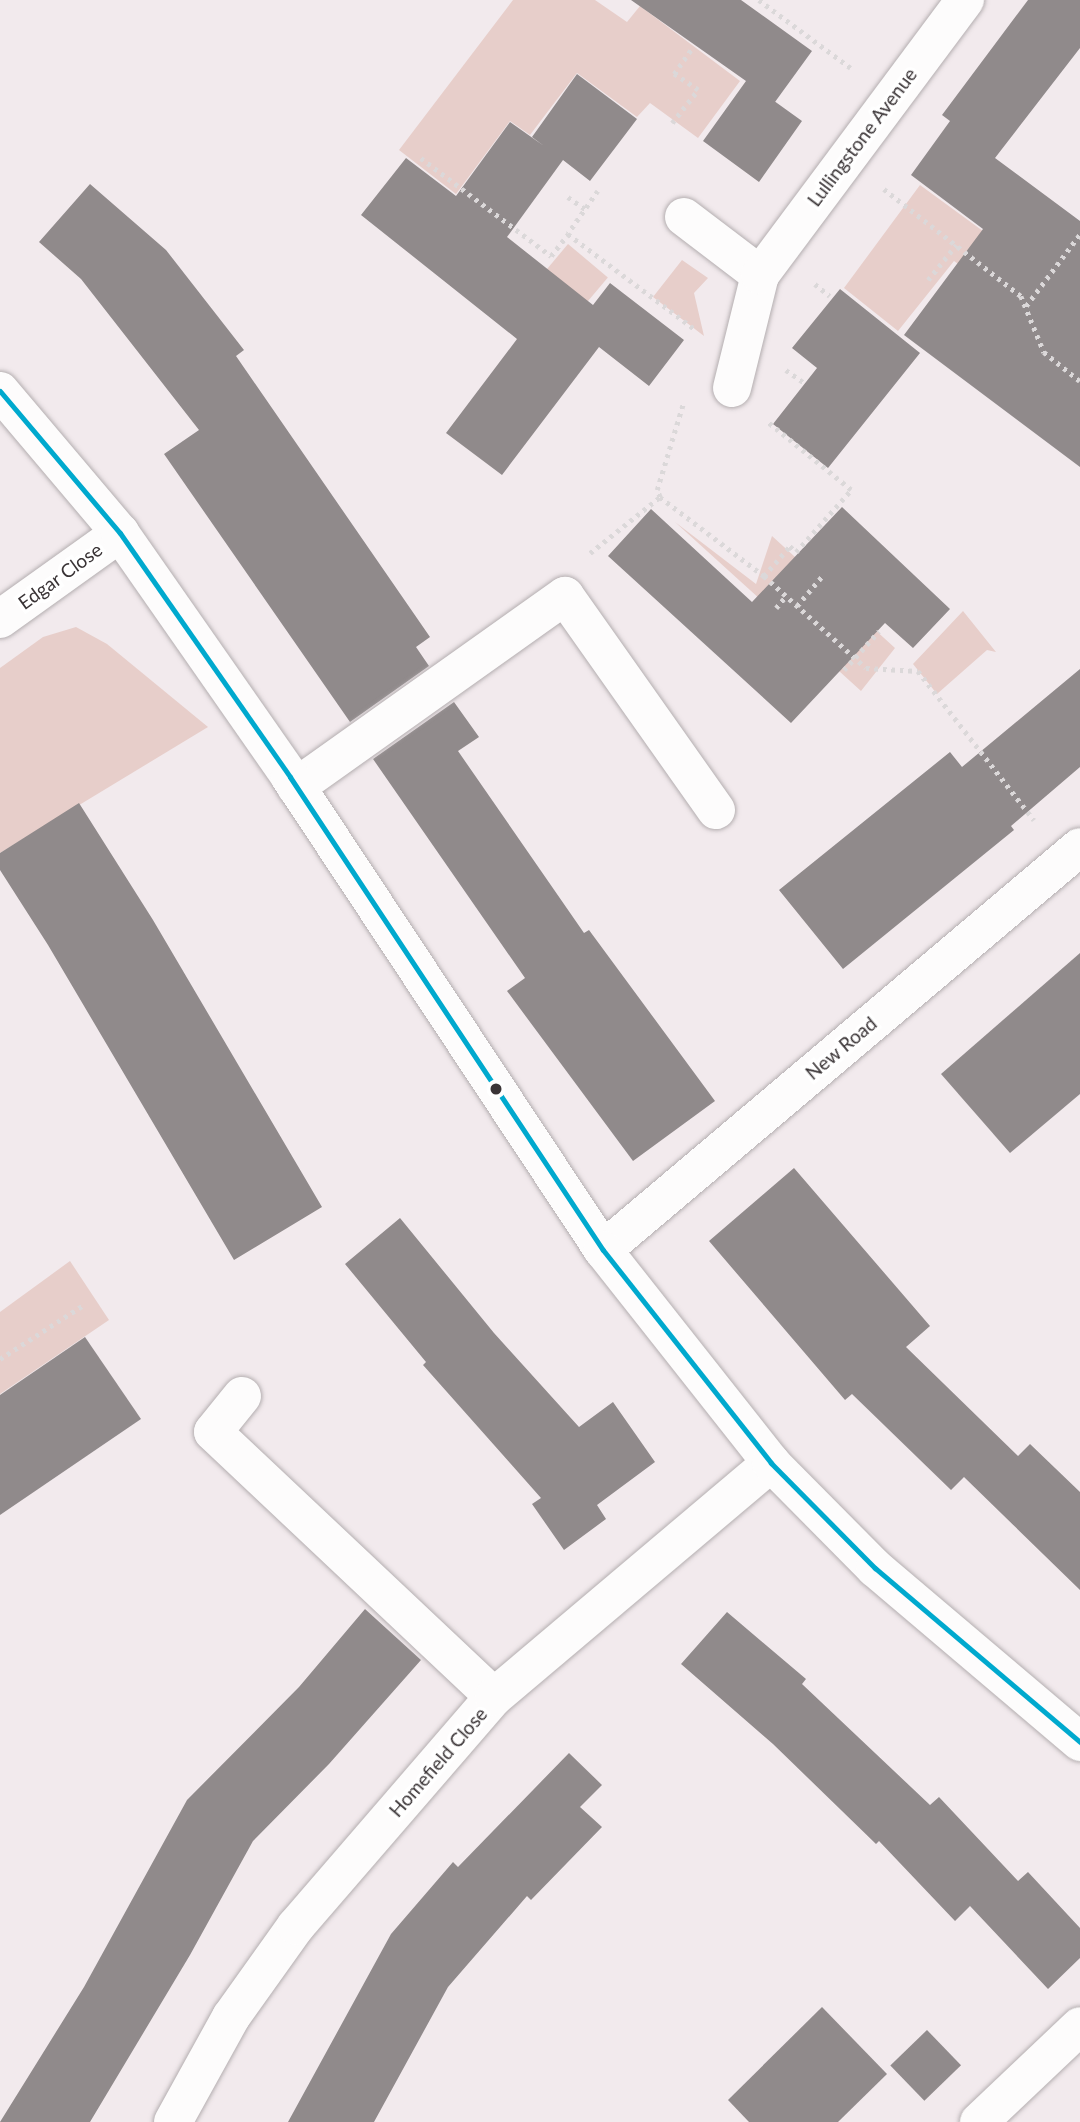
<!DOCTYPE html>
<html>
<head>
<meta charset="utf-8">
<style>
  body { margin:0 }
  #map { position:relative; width:1080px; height:2122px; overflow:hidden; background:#f2eaed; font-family:Lato,sans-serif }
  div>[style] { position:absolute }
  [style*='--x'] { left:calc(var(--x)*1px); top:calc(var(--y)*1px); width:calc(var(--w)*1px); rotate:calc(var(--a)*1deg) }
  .green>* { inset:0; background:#e7ceca; transform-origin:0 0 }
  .building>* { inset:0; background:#908a8b; transform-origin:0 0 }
  .path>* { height:4.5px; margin-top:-2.25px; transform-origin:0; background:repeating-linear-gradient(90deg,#dbd8d9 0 3.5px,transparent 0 8.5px) }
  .roads { filter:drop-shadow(0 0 2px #b4aeb0) drop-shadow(0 0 2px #b4aeb0) }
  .minor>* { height:38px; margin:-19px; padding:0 19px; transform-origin:19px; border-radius:19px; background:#fdfcfc }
  .major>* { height:38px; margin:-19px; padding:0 19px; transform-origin:19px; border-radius:19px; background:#fdfcfc }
  .bus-1>* { height:5px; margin:-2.5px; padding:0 2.5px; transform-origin:2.5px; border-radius:2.5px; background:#00a9ce }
  .dots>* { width:19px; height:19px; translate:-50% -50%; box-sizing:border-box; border:4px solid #fff; border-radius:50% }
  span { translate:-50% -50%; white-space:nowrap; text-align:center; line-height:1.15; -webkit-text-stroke:7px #fff; paint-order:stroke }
  .street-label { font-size:19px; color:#3a3436 }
</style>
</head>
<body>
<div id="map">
  <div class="green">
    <div style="clip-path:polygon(513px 0,595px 0,627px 22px,640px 6px,740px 81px,698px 138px,650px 103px,637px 117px,577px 73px,530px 135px,510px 121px,456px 194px,399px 150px)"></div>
    <div style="clip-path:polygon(920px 185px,1039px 272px,1003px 296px,954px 261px,898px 331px,844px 288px)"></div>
    <div style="left:568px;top:244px;width:52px;height:58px;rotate:40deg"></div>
    <div style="clip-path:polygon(682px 260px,708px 278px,694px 293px,704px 336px,653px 297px)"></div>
    <div style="clip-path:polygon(675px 522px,756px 584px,772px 536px,895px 648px,861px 691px)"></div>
    <div style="clip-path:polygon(963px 611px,996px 652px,987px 650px,937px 694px,913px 664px)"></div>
    <div style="clip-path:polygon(76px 627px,107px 644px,208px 727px,0 853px,0 668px,43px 637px)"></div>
    <div style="clip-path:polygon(70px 1261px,109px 1320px,0 1394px,0 1312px)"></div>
  </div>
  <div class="building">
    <div style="clip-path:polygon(631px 0,741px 0,812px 51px,775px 102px,752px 85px,802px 121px,759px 182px,703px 141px,746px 81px)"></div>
    <div style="clip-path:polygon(1028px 0,1080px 0,1080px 48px,995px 158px,1080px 221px,1080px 467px,904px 335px,983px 229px,911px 175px,950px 121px,942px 115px)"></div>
    <div style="clip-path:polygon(577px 74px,637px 119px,590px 181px,563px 160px,507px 237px,593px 305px,610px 283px,684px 340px,649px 386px,599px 347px,502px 475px,446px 433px,517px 339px,361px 215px,406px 158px,456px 196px,510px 122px,544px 146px,532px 137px)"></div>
    <div style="clip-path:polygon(90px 184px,166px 250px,244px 350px,236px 356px,430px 637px,416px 647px,429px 666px,350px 722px,164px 454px,199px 430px,81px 279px,39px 242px)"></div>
    <div style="clip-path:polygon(840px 289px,920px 353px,828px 468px,773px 424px,817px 368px,792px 348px)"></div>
    <div style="clip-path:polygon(842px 507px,950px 609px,913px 648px,885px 623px,791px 723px,608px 556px,651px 509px,752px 602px)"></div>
    <div style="clip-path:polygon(1080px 669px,1080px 767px,1011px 826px,1014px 830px,843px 969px,779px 890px,950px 752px,962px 767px)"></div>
    <div style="clip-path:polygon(454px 702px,479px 737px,458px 751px,584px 933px,589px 930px,715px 1101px,633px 1161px,507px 991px,525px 978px,373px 759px)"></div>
    <div style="clip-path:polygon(79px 803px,153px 920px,322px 1207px,234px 1260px,48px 945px,0 870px,0 853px)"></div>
    <div style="clip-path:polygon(1080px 953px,1080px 1094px,1010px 1153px,941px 1074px)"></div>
    <div style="clip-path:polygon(794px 1168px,930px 1326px,906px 1347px,1018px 1456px,1030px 1444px,1080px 1492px,1080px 1590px,964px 1477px,951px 1490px,852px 1394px,845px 1400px,709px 1241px)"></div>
    <div style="clip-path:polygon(400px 1218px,494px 1333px,579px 1427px,613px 1402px,655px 1462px,597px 1505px,606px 1519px,564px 1550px,532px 1504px,541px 1498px,423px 1365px,426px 1362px,345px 1264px)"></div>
    <div style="clip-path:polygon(85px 1337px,141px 1419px,0 1515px,0 1395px)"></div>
    <div style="clip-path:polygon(365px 1609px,421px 1660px,329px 1764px,253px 1841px,190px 1955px,90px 2122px,0 2122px,84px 1987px,187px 1800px,299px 1687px)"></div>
    <div style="clip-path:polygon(727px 1612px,806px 1679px,802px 1684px,930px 1805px,939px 1797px,1018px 1881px,1028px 1872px,1080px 1928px,1080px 1958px,1048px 1989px,970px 1906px,955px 1921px,879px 1841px,876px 1844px,773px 1744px,681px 1664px)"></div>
    <div style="clip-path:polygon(569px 1753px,602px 1785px,580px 1807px,602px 1827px,531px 1900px,527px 1896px,448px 1987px,374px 2122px,288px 2122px,391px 1934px,453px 1862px,458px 1867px)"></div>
    <div style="clip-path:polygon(822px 2007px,887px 2074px,838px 2122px,749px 2122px,728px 2100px)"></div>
    <div style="left:927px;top:2030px;width:49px;height:51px;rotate:46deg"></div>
  </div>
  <div class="path">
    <div style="--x:759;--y:0;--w:114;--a:36.5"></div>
    <div style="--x:672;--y:123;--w:42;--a:-51.8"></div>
    <div style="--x:698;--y:90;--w:29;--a:-146"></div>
    <div style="--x:674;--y:74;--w:32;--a:-55"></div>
    <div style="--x:421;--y:158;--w:163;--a:37"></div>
    <div style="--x:551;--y:256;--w:28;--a:-52"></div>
    <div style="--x:884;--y:189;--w:174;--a:38"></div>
    <div style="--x:1021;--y:296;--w:61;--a:67.7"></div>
    <div style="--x:1044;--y:352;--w:46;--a:38.9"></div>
    <div style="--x:598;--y:191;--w:52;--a:124.9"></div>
    <div style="--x:568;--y:234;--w:160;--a:36.9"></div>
    <div style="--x:568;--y:197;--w:21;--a:35"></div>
    <div style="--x:928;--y:280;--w:45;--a:-51.3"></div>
    <div style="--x:815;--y:284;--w:19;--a:39"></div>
    <div style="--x:1026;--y:306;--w:90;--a:-53.1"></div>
    <div style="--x:786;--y:370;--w:21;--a:35"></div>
    <div style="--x:660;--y:497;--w:131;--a:37.2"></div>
    <div style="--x:764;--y:576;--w:137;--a:42"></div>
    <div style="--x:866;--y:668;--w:52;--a:3.3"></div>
    <div style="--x:918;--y:671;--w:189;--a:52.1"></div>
    <div style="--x:590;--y:553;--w:90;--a:-38.7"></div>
    <div style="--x:660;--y:497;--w:8;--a:-113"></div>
    <div style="--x:657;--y:490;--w:90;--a:-73.2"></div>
    <div style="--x:764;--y:576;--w:40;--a:-49"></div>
    <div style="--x:790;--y:546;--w:8;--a:45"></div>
    <div style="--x:796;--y:552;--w:83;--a:-48.4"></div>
    <div style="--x:851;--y:490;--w:109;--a:-140.9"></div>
    <div style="--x:797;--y:606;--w:40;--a:-50"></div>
    <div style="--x:776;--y:608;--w:16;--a:-50"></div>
    <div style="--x:844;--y:670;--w:52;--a:-48.1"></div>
    <div style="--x:0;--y:1359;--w:101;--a:-32.9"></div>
  </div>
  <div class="roads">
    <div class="minor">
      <div style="--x:684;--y:217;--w:96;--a:37.3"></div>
      <div style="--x:732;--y:388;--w:116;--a:-76.1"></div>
      <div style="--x:760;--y:275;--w:343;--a:-53.3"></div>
      <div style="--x:0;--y:619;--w:148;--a:-35.6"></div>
      <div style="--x:296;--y:787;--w:330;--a:-35.4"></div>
      <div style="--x:565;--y:596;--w:262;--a:54.8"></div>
      <div style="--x:603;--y:1250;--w:624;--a:-40.19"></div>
      <div style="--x:242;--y:1396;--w:46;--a:128.9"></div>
      <div style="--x:213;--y:1432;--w:386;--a:43.3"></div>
      <div style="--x:173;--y:2122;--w:120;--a:-61.1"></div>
      <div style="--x:231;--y:2017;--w:112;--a:-54.5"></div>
      <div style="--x:296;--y:1926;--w:303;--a:-49.2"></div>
      <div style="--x:494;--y:1697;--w:363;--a:-40.2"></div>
      <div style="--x:979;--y:2122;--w:139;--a:-43.5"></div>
    </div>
    <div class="major">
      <div style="--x:0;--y:391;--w:186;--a:49.8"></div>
      <div style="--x:120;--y:533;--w:297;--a:55.1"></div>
      <div style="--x:290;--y:777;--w:567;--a:56.51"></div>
      <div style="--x:603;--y:1250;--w:271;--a:51.7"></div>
      <div style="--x:771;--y:1463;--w:148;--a:45.3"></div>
      <div style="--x:875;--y:1568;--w:269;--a:40.3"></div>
    </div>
  </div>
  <div class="bus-1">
    <div style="--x:0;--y:391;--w:186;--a:49.8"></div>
    <div style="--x:120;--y:533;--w:297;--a:55.1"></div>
    <div style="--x:290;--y:777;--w:567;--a:56.51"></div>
    <div style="--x:603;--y:1250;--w:271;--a:51.7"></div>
    <div style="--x:771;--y:1463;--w:148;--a:45.3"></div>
    <div style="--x:875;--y:1568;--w:269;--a:40.3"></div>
  </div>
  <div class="dots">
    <div style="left:496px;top:1089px;background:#3a3436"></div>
  </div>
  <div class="street-label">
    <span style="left:862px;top:137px;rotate:-53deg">Lullingstone Avenue</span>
    <span style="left:60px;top:576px;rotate:-36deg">Edgar Close</span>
    <span style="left:841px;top:1048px;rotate:-40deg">New Road</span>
    <span style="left:438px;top:1762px;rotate:-49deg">Homefield Close</span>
  </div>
</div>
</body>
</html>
